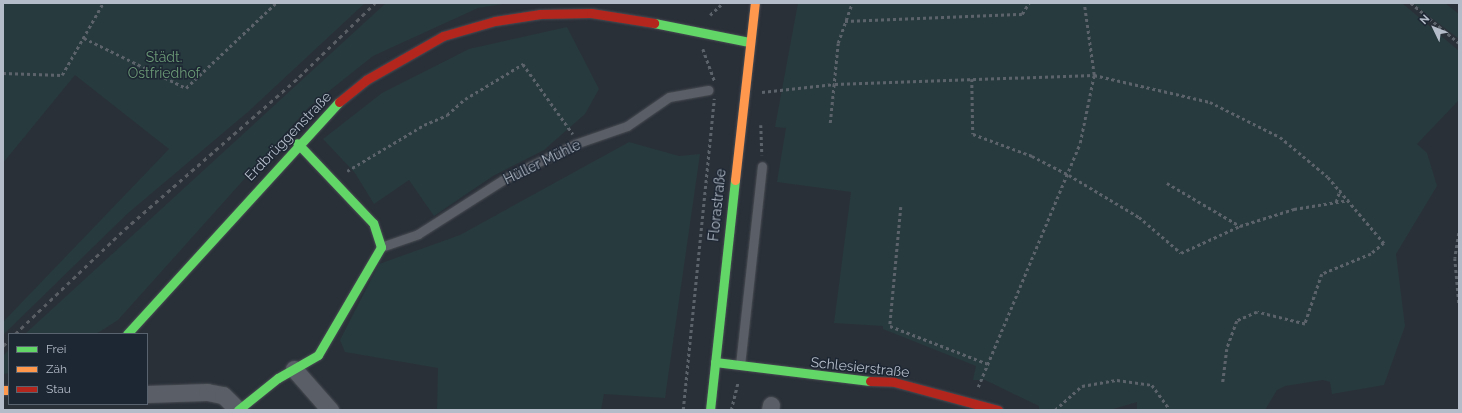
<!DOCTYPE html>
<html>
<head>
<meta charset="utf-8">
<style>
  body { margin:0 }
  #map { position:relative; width:1462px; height:413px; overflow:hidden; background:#2a3038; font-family:Raleway,sans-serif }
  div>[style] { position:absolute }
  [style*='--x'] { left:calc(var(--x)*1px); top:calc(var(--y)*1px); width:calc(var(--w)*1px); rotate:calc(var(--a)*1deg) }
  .green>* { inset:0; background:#273a3e }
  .path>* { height:2.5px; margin-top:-1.25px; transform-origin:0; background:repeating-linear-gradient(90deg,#5d636a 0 3px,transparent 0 6px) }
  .roads { filter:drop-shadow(0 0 1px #484c53) drop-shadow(0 0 1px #484c53) }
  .lane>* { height:9px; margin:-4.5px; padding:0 4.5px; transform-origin:4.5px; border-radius:4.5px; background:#5a5e66 }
  .street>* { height:17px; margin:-8.5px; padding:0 8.5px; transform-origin:8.5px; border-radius:8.5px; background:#5a5e66 }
  .fast>* { height:9px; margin:-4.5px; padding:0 4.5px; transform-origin:4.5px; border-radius:4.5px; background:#63d668 }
  .slow>* { height:9px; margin:-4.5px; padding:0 4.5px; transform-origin:4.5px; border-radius:4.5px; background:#ff974d }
  .jam>* { height:9px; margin:-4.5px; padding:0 4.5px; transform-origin:4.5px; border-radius:4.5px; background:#b3261e }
  .rail>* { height:3px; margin-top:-1.5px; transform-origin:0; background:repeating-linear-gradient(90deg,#595d64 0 4px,transparent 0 8px) }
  span { translate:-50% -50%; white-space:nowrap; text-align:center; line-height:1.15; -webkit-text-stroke:3px #1d2633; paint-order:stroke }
  .park-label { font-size:14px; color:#6b9a76 }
  .street-label { font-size:14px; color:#b4bcc9 }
  .frame { position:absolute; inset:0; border:4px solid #b4bcc9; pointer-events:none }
  .legend { position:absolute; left:8px; top:333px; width:140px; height:72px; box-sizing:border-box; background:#1d2633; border:1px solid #59626f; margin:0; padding:5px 7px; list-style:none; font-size:12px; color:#b4bcc9 }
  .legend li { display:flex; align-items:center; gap:8px; height:20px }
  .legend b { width:20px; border:1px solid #59626f }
  .north { position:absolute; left:1414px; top:8px; width:40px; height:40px; -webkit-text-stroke:3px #1d2633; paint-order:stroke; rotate:313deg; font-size:11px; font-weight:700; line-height:16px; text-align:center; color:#b4bcc9 }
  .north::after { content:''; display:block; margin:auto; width:14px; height:18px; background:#b4bcc9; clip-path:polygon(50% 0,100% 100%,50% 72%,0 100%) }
</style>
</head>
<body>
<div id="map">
  <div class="green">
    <div style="clip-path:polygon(3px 3px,365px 3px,249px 111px,127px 214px,3px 335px,3px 322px,169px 149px,75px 75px,3px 163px)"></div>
    <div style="clip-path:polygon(386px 3px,509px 3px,478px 8px,373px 56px,309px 107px,118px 320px,96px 334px,25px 334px)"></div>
    <div style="clip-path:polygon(798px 3px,1402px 3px,1459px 51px,1459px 100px,1417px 144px,1427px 153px,1437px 186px,1396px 254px,1405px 326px,1384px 385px,1332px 394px,1330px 382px,1323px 380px,1285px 386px,1277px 390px,1265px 410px,1137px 410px,1137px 402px,1110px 410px,1039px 410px,1039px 406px,985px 380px,973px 380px,976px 366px,883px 329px,883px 326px,834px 323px,851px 192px,777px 182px,786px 128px,775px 127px)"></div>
    <div style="clip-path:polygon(1412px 3px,1445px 3px,1459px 14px,1459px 39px)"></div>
    <div style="clip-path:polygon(567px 27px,599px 89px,585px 114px,544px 150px,493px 176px,434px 216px,409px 180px,374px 204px,355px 173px,323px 139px,382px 93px,469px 49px)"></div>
    <div style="clip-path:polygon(629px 142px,679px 156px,700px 154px,665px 398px,604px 394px,601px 410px,437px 410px,438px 368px,345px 352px,340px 340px,379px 264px,460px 235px)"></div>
    <div style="clip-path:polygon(9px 350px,9px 373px,4px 374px,3px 356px)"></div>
  </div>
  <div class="path">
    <div style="--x:1411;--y:3;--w:62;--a:39.8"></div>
    <div style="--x:710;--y:15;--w:18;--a:-43"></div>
    <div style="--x:845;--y:21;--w:177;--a:-2.3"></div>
    <div style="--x:1022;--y:14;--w:13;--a:-58"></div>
    <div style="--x:84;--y:38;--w:114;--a:26.1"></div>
    <div style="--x:186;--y:88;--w:124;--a:-43.4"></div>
    <div style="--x:703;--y:49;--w:35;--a:70"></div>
    <div style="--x:3;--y:73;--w:59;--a:1.9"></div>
    <div style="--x:62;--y:75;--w:83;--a:-60.3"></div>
    <div style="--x:972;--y:79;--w:55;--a:89"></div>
    <div style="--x:973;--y:134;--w:63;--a:20.4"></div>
    <div style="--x:1032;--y:156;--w:42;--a:27.2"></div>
    <div style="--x:1069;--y:175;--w:82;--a:31"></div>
    <div style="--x:1139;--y:217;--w:55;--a:40.6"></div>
    <div style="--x:1181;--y:253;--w:65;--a:-24.6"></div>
    <div style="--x:1240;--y:226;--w:57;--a:-17.5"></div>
    <div style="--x:1294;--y:209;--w:56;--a:-9.3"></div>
    <div style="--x:762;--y:92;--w:73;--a:-6.3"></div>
    <div style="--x:835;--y:84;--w:259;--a:-2"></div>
    <div style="--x:1094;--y:75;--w:119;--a:13.1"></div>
    <div style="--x:1210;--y:102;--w:78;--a:26.6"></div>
    <div style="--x:1280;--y:137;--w:62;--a:39.8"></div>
    <div style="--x:1328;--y:177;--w:87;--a:49.7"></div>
    <div style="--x:1384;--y:243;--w:17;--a:140"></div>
    <div style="--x:1371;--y:254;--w:53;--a:157.8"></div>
    <div style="--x:1322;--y:274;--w:53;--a:108.8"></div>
    <div style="--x:1305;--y:324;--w:49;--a:-166"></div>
    <div style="--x:1257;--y:312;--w:22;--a:156"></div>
    <div style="--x:1237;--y:321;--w:30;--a:110"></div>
    <div style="--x:1227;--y:349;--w:35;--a:97"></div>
    <div style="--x:830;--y:123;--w:80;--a:-84.3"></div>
    <div style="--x:838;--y:43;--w:42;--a:-70.7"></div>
    <div style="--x:761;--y:125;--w:30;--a:88"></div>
    <div style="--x:347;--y:171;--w:90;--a:-30.9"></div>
    <div style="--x:424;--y:125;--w:25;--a:-23"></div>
    <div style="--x:447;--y:115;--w:24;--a:-42"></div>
    <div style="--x:465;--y:99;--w:68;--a:-31.1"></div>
    <div style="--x:523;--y:64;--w:86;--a:54.5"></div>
    <div style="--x:1167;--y:183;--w:85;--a:30.5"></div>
    <div style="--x:1336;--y:202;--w:13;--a:-72"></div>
    <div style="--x:901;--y:207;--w:120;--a:95.3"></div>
    <div style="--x:890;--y:326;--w:105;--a:21.2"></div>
    <div style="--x:1459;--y:233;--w:25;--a:99"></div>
    <div style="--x:1455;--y:258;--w:46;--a:85"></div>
    <div style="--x:978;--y:387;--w:264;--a:-67.3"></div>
    <div style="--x:1080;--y:143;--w:69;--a:-78.4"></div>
    <div style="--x:1094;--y:75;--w:73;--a:-97.9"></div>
    <div style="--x:683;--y:410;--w:313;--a:-84.3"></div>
    <div style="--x:731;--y:410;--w:29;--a:-76"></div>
    <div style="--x:1055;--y:410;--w:36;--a:-42"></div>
    <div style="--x:1082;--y:386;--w:36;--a:-10"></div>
    <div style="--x:1117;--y:380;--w:35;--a:8"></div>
    <div style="--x:1152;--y:385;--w:31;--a:54"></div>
  </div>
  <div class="roads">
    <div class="lane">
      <div style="--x:381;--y:247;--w:39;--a:-19"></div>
      <div style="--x:418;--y:234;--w:104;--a:-32.5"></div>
      <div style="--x:506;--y:178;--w:77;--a:-26.2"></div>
      <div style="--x:575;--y:144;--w:55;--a:-19.1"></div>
      <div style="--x:627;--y:126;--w:51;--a:-34.6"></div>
      <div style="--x:669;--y:97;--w:40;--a:-10"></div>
      <div style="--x:740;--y:365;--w:200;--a:-83.7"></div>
    </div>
    <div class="street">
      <div style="--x:294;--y:369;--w:55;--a:48.7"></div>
      <div style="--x:147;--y:394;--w:60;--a:-1.9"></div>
      <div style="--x:207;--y:392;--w:16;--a:11"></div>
      <div style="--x:223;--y:395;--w:21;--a:45"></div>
      <div style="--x:770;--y:410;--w:5;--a:-79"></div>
    </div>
    <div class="fast">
      <div style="--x:654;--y:23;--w:97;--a:11.3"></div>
      <div style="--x:127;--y:334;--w:314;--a:-47.6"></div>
      <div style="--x:715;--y:362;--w:156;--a:7"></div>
      <div style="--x:238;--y:410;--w:51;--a:-38.7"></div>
      <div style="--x:278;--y:378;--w:46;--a:-29.9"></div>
      <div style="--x:318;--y:355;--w:125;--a:-59.7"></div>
      <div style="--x:381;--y:247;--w:25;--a:-108"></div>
      <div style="--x:373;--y:223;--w:110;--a:-133.5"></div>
      <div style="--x:710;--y:410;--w:231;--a:-83.8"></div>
    </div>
    <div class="slow">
      <div style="--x:735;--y:180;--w:178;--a:-83.6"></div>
      <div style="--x:3;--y:390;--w:6;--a:0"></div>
    </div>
    <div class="jam">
      <div style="--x:339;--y:102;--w:35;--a:-39"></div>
      <div style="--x:366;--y:80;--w:89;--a:-29.7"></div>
      <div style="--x:443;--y:36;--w:54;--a:-16.1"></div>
      <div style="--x:495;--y:21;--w:46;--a:-8.8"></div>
      <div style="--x:540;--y:14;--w:51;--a:-1.1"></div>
      <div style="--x:591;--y:13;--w:64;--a:9"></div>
      <div style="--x:870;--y:381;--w:24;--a:2"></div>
      <div style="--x:894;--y:382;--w:108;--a:15.1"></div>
    </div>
  </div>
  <div class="rail">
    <div style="--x:15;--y:334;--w:152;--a:-43.7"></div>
    <div style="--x:125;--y:229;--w:231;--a:-41.1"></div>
    <div style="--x:299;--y:77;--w:106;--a:-44.2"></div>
    <div style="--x:3;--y:346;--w:8;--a:-45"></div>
  </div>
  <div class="park-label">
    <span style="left:164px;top:65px">Städt.<br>Ostfriedhof</span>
  </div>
  <div class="street-label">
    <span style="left:288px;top:136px;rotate:-46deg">Erdbrüggenstraße</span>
    <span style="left:542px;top:162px;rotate:-26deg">Hüller Mühle</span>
    <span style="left:717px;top:205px;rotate:-84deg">Florastraße</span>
    <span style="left:860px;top:367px;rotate:6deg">Schlesierstraße</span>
  </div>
  <div class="frame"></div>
  <ul class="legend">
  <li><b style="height:5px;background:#63d668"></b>Frei</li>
  <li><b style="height:5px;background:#ff974d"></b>Zäh</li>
  <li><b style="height:5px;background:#b3261e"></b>Stau</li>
  </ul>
  <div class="north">N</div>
</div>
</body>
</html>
